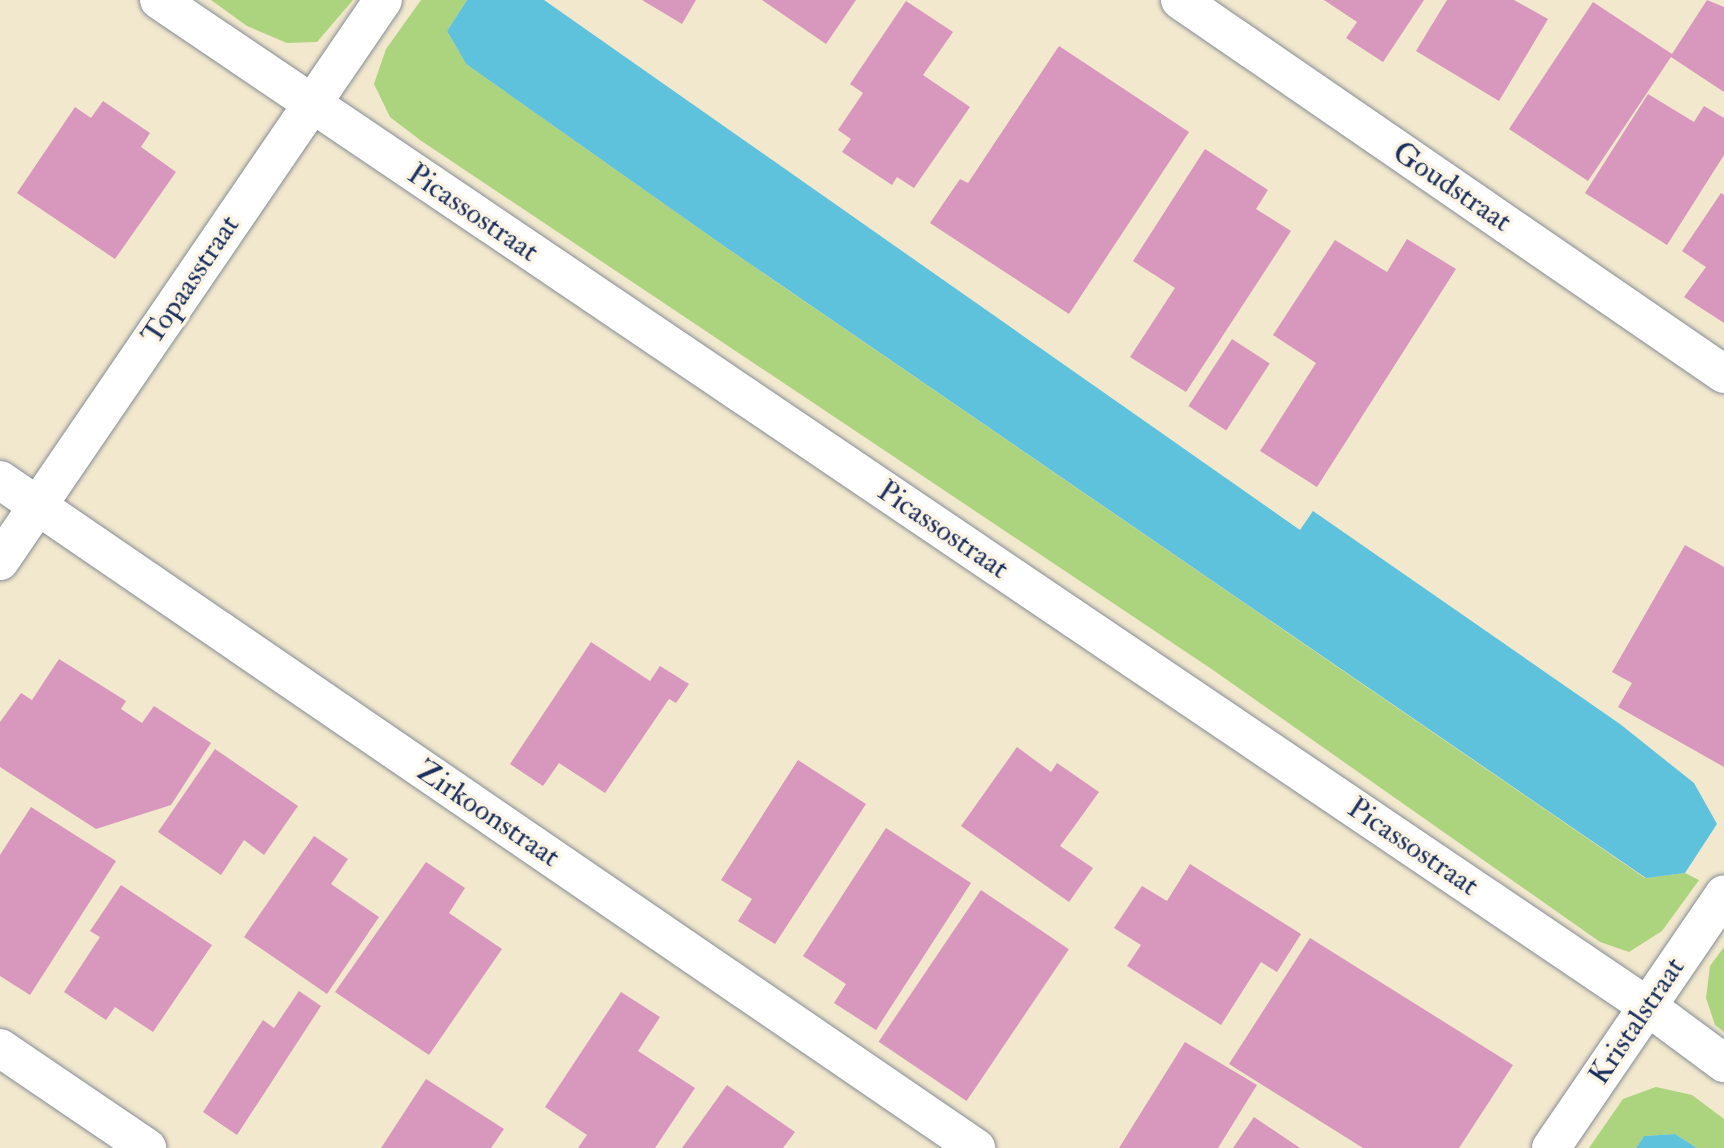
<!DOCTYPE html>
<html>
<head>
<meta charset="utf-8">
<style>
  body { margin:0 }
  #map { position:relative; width:1724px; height:1148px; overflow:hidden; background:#f2e8cd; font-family:"IM FELL Double Pica",serif }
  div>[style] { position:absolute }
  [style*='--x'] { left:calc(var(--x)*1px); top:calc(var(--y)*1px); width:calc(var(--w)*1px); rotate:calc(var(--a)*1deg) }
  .green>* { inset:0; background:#acd37d }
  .water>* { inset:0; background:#5fc2dd }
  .building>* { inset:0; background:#d897bc; transform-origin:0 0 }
  .roads { filter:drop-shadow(0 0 2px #868c96) drop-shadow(0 0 2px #868c96) }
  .minor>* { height:38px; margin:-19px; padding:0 19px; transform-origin:19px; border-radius:19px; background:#fff }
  span { translate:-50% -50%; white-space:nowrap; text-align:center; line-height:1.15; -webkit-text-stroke:7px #fcf5e5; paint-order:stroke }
  .street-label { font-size:30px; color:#1b2f5e }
</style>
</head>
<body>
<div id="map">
  <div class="green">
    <div style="clip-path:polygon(211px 0,353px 0,317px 42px,287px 43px,247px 26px)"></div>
    <div style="clip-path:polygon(421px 0,467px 0,447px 31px,466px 64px,721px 244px,1645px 878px,1685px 873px,1699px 880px,1662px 931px,1629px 952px,1600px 942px,1213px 670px,420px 140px,390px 117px,374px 84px,386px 49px)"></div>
    <div style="clip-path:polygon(1724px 947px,1724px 1032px,1715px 1025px,1706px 998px,1710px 966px)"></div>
    <div style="clip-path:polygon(1656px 1087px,1692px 1095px,1724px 1119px,1724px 1148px,1697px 1148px,1675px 1134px,1644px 1136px,1636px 1148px,1589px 1148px,1623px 1099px)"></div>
  </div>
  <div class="water">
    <div style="clip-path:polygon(467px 0,544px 0,1300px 530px,1313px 511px,1620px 724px,1694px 783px,1717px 824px,1685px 873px,1646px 878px,721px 244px,466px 64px,447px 31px)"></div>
    <div style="clip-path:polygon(1675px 1134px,1697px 1148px,1636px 1148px,1644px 1136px)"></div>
  </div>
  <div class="building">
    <div style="clip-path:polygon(642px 0,696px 0,682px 24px)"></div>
    <div style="clip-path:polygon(762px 0,856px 0,826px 44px)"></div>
    <div style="clip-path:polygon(1324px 0,1424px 0,1383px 62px,1346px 38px,1357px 22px)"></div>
    <div style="clip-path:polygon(1447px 0,1514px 0,1548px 19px,1499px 101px,1416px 51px)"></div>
    <div style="clip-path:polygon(1707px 0,1724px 7px,1724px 92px,1671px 57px,1588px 181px,1509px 129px,1593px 2px,1672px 54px)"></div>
    <div style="clip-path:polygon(906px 1px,953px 32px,923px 75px,970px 107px,914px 188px,897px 177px,892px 185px,842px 152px,851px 139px,838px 130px,863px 93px,850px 84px)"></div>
    <div style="clip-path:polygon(1059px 46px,1189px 132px,1069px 314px,930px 223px,960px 179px,968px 183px)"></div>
    <div style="clip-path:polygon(1648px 94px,1694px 122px,1704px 106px,1724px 118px,1724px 155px,1667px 245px,1585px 193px)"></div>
    <div style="clip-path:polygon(103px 101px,150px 133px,141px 147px,176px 172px,115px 259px,17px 193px,75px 107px,91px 118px)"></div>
    <div style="clip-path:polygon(1205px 149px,1268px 190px,1256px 209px,1291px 231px,1186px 392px,1130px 357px,1175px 288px,1133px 261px)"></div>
    <div style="clip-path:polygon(1721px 193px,1724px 195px,1724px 323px,1684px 297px,1706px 267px,1682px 251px)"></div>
    <div style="clip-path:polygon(1407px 239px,1456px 269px,1317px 487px,1260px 451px,1316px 363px,1273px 335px,1335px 240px,1387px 272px)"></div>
    <div style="left:1232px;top:339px;width:45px;height:80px;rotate:33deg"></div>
    <div style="clip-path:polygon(1685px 545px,1724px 567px,1724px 767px,1618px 707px,1632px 683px,1612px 672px)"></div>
    <div style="clip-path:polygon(591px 642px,650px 681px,660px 666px,689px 684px,676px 703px,669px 699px,605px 793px,559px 763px,543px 786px,510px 764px)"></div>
    <div style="clip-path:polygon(59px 659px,126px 701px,121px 709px,142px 723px,154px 706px,211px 743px,171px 805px,96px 829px,0 767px,0 722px,21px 693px,32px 700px)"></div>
    <div style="clip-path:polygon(1017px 747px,1051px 772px,1057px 763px,1099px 792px,1060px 846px,1093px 868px,1069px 902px,961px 826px)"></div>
    <div style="clip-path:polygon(215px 749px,298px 806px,264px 855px,244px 840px,221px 875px,158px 832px)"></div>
    <div style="clip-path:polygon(798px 760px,866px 804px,775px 944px,738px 921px,752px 899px,721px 880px)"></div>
    <div style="clip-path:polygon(31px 807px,116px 861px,30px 995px,0 976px,0 855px)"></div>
    <div style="clip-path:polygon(886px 828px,971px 883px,876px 1030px,834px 1003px,846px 984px,803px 956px)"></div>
    <div style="clip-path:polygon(314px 836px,348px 859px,331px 884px,379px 917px,327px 994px,244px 937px)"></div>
    <div style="clip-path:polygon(426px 862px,465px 888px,449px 913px,502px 949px,429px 1055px,335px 992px)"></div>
    <div style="clip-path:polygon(1190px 864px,1301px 934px,1277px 972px,1261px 962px,1221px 1025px,1127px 966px,1141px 945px,1114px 928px,1142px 886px,1167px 901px)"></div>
    <div style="clip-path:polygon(121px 885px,212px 945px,153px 1032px,115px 1007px,106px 1020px,64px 992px,100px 937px,90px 931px)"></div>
    <div style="left:981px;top:890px;width:106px;height:183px;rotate:34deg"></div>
    <div style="clip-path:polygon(1310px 938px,1513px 1065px,1459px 1148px,1363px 1148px,1229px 1064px)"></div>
    <div style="clip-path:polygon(299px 991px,321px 1006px,237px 1135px,203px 1112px,263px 1020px,274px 1028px)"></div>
    <div style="clip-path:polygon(621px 992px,660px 1017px,638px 1051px,695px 1088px,655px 1148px,578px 1148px,587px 1135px,545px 1107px)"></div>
    <div style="clip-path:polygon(1185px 1042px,1257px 1085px,1218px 1148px,1119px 1148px)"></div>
    <div style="clip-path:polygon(426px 1079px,504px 1129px,491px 1148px,381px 1148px)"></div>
    <div style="clip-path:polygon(727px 1085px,795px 1132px,783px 1148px,682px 1148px)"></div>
    <div style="clip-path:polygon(1254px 1117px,1300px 1148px,1233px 1148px)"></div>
  </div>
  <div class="roads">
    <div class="minor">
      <div style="--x:159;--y:0;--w:1796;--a:34.06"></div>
      <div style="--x:1647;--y:1006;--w:96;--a:36.5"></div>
      <div style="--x:1180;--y:0;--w:660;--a:34.51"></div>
      <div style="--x:0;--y:480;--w:1183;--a:34.39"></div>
      <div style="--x:0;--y:561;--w:679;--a:-55.68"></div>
      <div style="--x:0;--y:1048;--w:178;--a:34.2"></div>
      <div style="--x:1551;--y:1148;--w:307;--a:-55.7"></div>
    </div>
  </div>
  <div class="street-label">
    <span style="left:1452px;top:187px;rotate:34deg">Goudstraat</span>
    <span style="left:473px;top:213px;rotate:34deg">Picassostraat</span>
    <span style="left:191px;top:280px;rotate:-56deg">Topaasstraat</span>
    <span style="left:943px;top:530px;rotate:34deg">Picassostraat</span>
    <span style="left:488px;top:814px;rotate:34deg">Zirkoonstraat</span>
    <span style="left:1413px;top:847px;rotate:34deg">Picassostraat</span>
    <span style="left:1637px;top:1021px;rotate:-56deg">Kristalstraat</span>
  </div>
</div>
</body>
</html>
